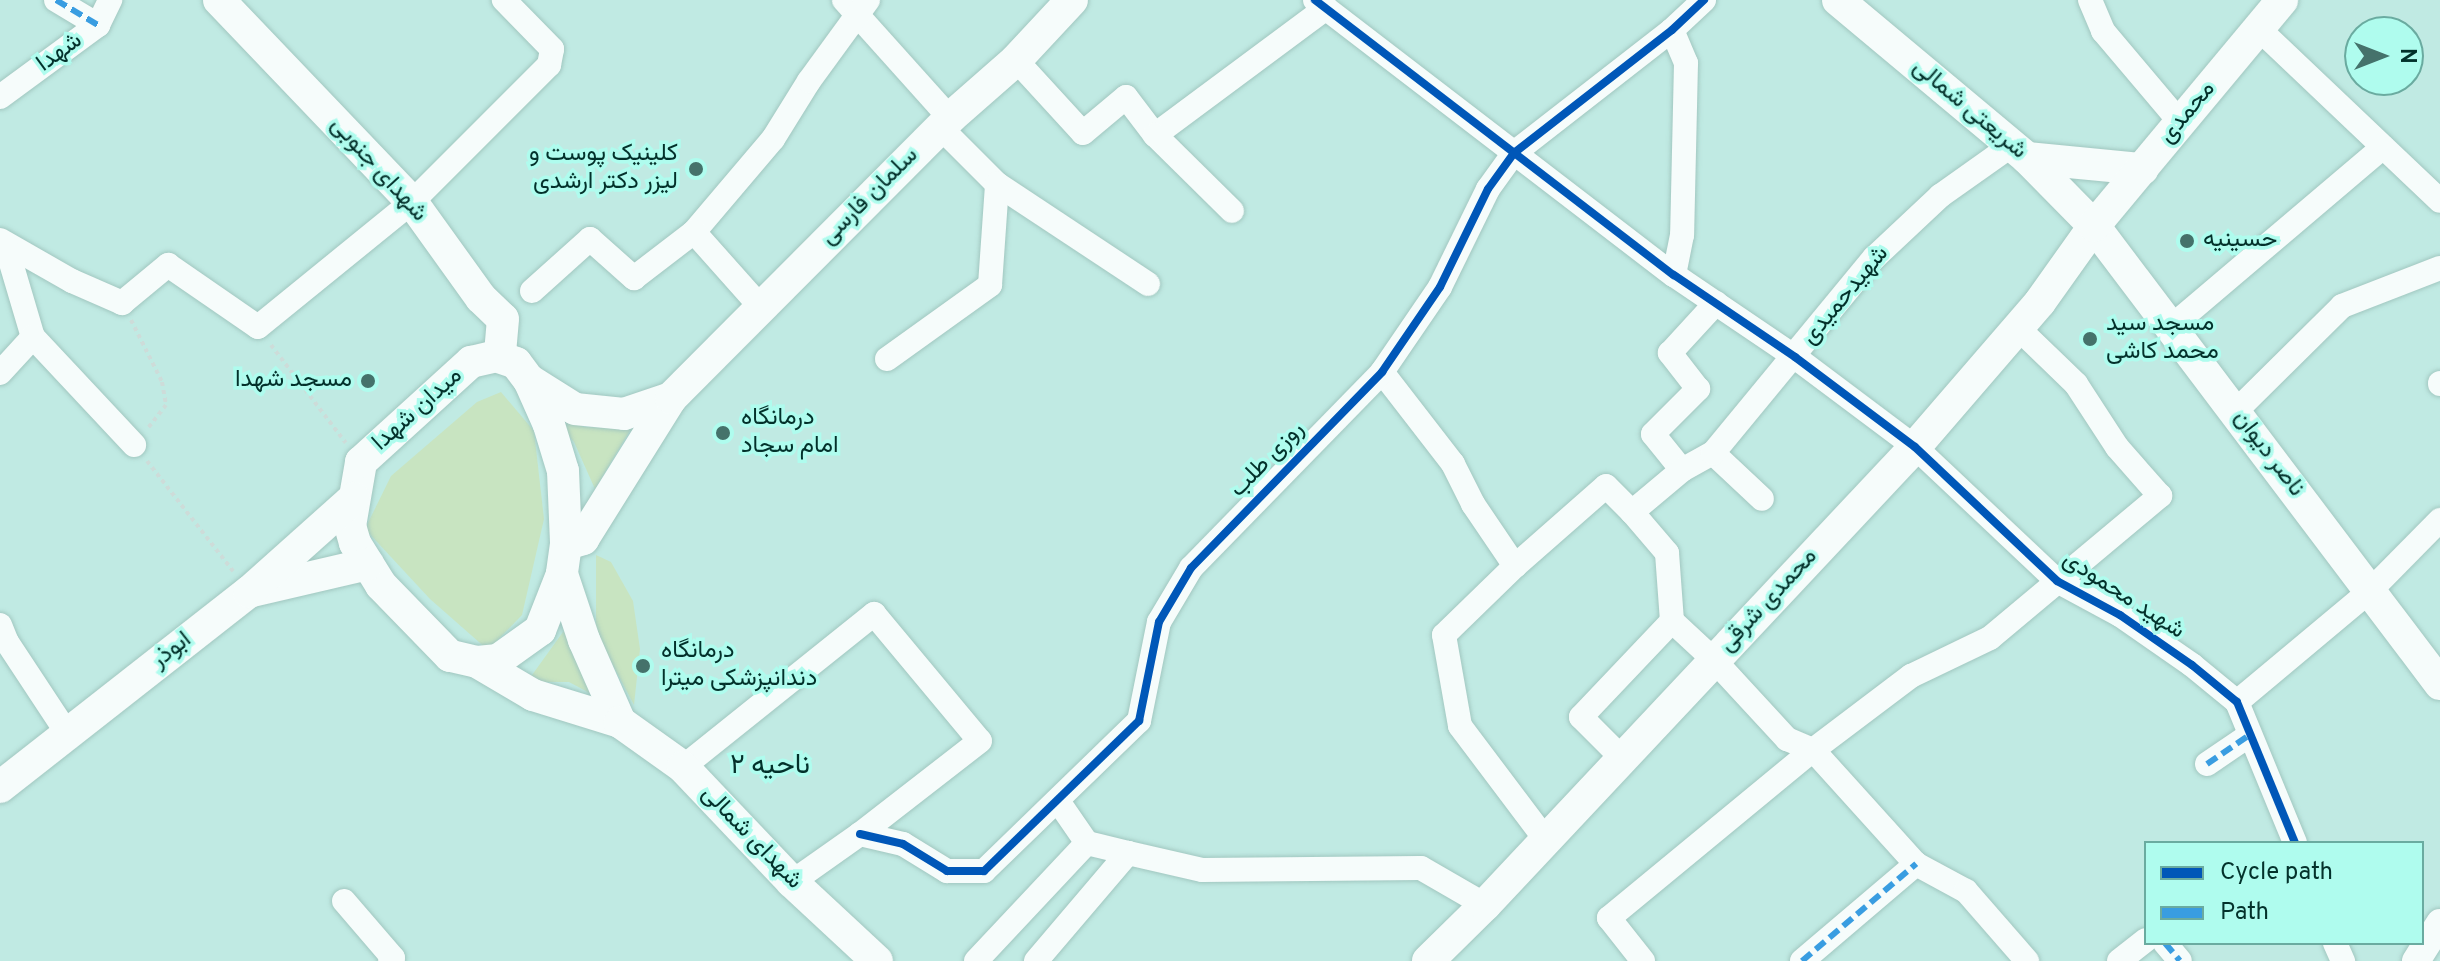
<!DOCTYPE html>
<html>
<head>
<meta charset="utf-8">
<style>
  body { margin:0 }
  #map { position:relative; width:2440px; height:961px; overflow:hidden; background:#c0eae3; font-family:Overpass,Vazirmatn,sans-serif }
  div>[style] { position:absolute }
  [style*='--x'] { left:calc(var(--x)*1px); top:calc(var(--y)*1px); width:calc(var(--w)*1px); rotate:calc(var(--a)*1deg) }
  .green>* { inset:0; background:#c8e4c1 }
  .path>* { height:4px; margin-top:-2px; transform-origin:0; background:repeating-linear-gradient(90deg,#cddcd9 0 4px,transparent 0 8px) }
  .roads { filter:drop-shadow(0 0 2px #a1c7c0) drop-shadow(0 0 2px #a1c7c0) }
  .minor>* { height:24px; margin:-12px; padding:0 12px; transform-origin:12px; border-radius:12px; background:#f6fcfb }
  .tertiary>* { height:28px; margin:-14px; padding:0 14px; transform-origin:14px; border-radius:14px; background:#f6fcfb }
  .secondary>* { height:32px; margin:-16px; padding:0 16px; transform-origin:16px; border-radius:16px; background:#f6fcfb }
  .quiet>* { height:6px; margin-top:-3px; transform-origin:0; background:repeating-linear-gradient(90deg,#399de1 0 12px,transparent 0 18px) }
  .cycleway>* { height:8px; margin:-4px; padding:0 4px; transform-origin:4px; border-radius:4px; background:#0057b8 }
  .dots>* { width:22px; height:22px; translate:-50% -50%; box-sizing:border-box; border:4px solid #affcee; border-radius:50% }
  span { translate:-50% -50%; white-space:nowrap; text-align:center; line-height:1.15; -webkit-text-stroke:7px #affcee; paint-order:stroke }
  .street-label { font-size:24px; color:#03312b }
  .poi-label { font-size:24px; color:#03312b }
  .right { translate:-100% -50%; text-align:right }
  .left { translate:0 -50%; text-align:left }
  .quarter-label { font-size:28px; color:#03312b }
  .legend { position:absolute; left:2144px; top:841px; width:280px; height:104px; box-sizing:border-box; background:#affcee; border:2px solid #6aaba0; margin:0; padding:10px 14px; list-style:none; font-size:24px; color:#03312b }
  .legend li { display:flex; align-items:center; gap:16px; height:40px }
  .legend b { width:40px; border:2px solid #6aaba0 }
  .north { position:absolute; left:2344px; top:16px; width:80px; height:80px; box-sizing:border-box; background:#affcee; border:2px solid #6aaba0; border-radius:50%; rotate:90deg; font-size:22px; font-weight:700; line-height:32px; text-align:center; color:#03312b }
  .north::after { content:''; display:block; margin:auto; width:28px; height:36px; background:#45726b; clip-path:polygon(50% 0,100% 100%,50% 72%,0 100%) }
</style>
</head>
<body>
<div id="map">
  <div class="green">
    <div style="clip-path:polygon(501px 392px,534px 431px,544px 519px,522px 615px,488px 650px,430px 599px,365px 529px,391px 476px,477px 402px)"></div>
    <div style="clip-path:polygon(550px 414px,584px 427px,613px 428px,635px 422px,595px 489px,574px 442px)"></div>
    <div style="clip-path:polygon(596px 555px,611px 562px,633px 601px,640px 649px,634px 705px,596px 633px)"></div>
    <div style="clip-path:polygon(568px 625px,599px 698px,569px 682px,527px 682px)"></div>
  </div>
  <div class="path">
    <div style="--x:131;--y:320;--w:69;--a:63.4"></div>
    <div style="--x:162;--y:382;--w:23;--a:80"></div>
    <div style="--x:166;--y:405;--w:31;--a:128"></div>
    <div style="--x:271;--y:345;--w:123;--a:52.6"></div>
    <div style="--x:147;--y:461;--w:140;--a:52"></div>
  </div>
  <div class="roads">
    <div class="minor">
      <div style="--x:56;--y:0;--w:49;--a:30.8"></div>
      <div style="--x:844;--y:0;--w:159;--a:48.1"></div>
      <div style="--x:1315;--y:0;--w:452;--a:37.5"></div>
      <div style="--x:1674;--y:275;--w:146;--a:34.1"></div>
      <div style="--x:1795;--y:357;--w:150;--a:36.9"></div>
      <div style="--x:1915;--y:447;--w:195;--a:43.3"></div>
      <div style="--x:2057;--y:581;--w:72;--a:28.4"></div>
      <div style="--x:2120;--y:615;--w:88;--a:34.8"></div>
      <div style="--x:2192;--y:665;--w:58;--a:39.4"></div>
      <div style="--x:2237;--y:702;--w:152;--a:67.6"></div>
      <div style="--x:2090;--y:0;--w:34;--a:67"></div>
      <div style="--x:2103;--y:31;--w:118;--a:49.8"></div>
      <div style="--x:1672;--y:30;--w:36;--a:67"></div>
      <div style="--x:1686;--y:63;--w:172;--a:91.3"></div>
      <div style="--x:1682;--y:235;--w:41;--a:101.3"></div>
      <div style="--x:2260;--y:30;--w:248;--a:43.5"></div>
      <div style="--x:1016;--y:60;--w:99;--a:47.5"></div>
      <div style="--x:1083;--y:133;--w:56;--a:-39.9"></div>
      <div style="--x:1126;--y:97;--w:48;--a:52.7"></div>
      <div style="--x:1155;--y:135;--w:213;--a:-36.6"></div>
      <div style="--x:0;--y:97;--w:122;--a:-36.3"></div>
      <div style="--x:98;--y:25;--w:28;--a:-64"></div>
      <div style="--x:940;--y:127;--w:81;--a:45"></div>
      <div style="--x:997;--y:184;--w:181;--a:33.5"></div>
      <div style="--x:1155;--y:135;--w:108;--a:44.6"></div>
      <div style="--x:694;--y:232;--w:122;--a:-49.7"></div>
      <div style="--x:773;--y:139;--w:68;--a:-58.2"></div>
      <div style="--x:809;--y:81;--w:100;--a:-53.9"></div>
      <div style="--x:0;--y:240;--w:83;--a:29.7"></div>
      <div style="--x:72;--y:281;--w:55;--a:23.7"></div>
      <div style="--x:122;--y:303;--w:60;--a:-39.6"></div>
      <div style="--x:168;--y:265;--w:109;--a:34.6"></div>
      <div style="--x:258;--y:327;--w:198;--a:-39.1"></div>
      <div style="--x:412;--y:202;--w:194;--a:-45"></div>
      <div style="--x:549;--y:65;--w:16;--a:-79"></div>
      <div style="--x:552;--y:49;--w:69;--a:-134.4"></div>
      <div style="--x:6;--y:246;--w:95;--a:73.5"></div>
      <div style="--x:33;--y:337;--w:148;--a:46.9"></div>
      <div style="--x:532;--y:291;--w:78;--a:-41.9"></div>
      <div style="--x:590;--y:239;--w:59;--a:41.6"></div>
      <div style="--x:634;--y:278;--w:76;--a:-37.5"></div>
      <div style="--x:694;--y:232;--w:99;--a:48.3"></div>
      <div style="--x:2171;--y:327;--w:278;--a:-40.3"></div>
      <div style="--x:887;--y:359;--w:127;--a:-35.7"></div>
      <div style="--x:990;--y:285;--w:101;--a:-86"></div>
      <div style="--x:1382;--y:372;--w:116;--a:52.3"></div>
      <div style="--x:1453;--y:464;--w:45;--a:63.4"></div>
      <div style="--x:1473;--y:504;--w:75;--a:55.9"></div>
      <div style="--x:1515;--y:566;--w:99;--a:135.8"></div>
      <div style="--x:1444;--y:635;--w:92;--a:80"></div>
      <div style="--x:1460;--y:726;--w:143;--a:53"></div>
      <div style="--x:0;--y:373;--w:49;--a:-47.5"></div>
      <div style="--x:2440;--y:384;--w:1;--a:-90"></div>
      <div style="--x:2236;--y:411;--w:149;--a:-44.7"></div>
      <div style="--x:2342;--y:306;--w:105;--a:-21.2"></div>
      <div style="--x:1713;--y:453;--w:67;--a:43.2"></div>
      <div style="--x:1682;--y:470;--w:46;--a:-128.9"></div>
      <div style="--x:1653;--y:434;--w:64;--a:-45"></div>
      <div style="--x:1698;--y:389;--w:46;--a:-127.9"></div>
      <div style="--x:1670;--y:353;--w:68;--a:-47.4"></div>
      <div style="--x:1632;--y:512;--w:54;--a:49.5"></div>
      <div style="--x:1667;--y:553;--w:68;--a:85.8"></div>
      <div style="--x:1672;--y:621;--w:57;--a:42.9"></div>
      <div style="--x:1714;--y:660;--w:108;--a:47.3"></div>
      <div style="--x:1787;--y:739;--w:28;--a:23"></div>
      <div style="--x:1813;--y:750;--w:154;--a:47.9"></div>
      <div style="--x:1916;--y:864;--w:57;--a:28.4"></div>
      <div style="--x:1966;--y:891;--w:93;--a:48.9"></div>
      <div style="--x:1515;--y:566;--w:121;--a:-41.3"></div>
      <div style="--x:1606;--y:486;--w:37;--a:45"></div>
      <div style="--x:1632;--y:512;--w:65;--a:-40"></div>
      <div style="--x:1682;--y:470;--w:35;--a:-29"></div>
      <div style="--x:1713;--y:453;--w:253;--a:-50.5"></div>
      <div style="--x:1874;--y:258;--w:91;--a:-43.2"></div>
      <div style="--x:1940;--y:196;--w:88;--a:-35.3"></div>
      <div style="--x:0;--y:625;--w:18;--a:68"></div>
      <div style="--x:7;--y:642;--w:109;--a:56.6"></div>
      <div style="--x:2237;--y:702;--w:176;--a:-39.9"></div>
      <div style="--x:2372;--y:589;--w:97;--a:-45.4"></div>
      <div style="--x:1622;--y:758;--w:58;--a:-135"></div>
      <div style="--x:1581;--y:717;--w:132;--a:-46.5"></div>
      <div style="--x:2207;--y:764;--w:50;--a:-34.3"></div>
      <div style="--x:683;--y:767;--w:245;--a:-38.7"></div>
      <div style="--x:874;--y:614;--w:165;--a:50.2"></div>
      <div style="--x:980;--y:741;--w:152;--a:142.2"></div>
      <div style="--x:860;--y:834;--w:83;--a:144.8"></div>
      <div style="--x:1058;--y:801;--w:51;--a:55.4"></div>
      <div style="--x:1087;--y:843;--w:42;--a:13.7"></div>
      <div style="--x:860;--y:834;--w:44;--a:13.1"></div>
      <div style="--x:903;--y:844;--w:52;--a:31.5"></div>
      <div style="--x:947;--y:871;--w:37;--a:0"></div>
      <div style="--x:984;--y:871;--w:216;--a:-44.1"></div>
      <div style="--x:1139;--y:721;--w:101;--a:-78.6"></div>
      <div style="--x:1159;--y:622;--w:63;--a:-59.3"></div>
      <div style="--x:1191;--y:568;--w:274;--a:-45.7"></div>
      <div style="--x:1382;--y:372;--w:103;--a:-55.7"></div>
      <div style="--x:1440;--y:287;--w:109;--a:-63.9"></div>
      <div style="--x:1488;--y:189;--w:44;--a:-54.2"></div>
      <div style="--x:1514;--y:153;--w:200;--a:-37.9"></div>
      <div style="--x:1672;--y:30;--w:44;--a:-43.2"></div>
      <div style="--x:344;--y:901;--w:75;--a:49.3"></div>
      <div style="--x:393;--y:958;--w:4;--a:135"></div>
      <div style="--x:2165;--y:943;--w:23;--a:50"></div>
      <div style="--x:2335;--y:943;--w:20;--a:66"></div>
      <div style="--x:976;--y:961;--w:162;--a:-46.8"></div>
      <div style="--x:1036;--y:961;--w:142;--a:-49.6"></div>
      <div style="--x:1128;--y:853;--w:76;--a:12.9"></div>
      <div style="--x:1202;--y:870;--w:219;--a:-0.5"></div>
      <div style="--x:1421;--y:868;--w:74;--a:30"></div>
      <div style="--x:1643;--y:961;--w:55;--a:-128.3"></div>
      <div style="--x:1609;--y:918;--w:264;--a:-39.5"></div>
      <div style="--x:1813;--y:750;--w:123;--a:-37.1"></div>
      <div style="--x:1911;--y:676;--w:88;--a:-25.7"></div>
      <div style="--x:1990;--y:638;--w:222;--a:-39.9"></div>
      <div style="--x:2160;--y:496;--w:65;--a:-131.3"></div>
      <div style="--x:2117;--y:447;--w:75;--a:-123.1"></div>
      <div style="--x:2076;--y:384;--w:83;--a:-136"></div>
      <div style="--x:1802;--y:961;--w:150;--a:-40.4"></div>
      <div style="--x:2119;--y:961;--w:34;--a:-38"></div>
    </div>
    <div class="tertiary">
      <div style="--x:2416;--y:961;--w:45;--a:-57.7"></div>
    </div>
    <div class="secondary">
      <div style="--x:219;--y:0;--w:279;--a:46.3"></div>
      <div style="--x:412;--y:202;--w:118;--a:54.3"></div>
      <div style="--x:481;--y:298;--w:30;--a:44"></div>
      <div style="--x:503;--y:319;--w:32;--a:95"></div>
      <div style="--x:500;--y:351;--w:6;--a:129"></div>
      <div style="--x:1838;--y:0;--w:246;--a:39.9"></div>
      <div style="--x:2027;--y:158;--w:95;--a:45.4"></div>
      <div style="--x:2094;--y:226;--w:574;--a:52.93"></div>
      <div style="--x:2027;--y:158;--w:116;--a:5.5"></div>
      <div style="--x:496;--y:356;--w:21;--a:19"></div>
      <div style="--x:516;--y:363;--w:21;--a:53"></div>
      <div style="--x:529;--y:380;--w:49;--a:66"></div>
      <div style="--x:549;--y:425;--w:48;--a:73.1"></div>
      <div style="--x:563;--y:471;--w:73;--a:87.6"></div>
      <div style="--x:566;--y:544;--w:30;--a:98"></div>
      <div style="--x:562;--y:574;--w:60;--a:111.4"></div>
      <div style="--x:540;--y:630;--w:52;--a:144.5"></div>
      <div style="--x:498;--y:660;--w:21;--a:175"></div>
      <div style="--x:477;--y:662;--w:28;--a:-167"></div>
      <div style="--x:450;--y:656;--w:99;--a:-134.2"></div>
      <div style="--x:381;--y:585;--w:49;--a:-121.8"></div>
      <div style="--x:355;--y:543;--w:18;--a:-106"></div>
      <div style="--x:350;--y:526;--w:65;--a:-80.2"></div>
      <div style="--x:361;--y:462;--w:149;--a:-42.3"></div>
      <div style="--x:471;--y:362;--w:26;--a:-13"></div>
      <div style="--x:529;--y:380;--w:54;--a:32.2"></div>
      <div style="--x:575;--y:409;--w:49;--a:5.8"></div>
      <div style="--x:624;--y:414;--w:50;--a:-18.8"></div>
      <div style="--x:566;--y:544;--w:18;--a:-16"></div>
      <div style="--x:583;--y:539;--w:166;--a:-58"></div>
      <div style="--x:671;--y:398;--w:395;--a:-45.1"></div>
      <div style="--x:950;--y:118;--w:88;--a:-41.3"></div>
      <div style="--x:1016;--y:60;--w:82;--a:-47"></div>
      <div style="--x:562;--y:574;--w:70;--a:71.6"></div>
      <div style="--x:584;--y:640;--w:90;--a:66.3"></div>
      <div style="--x:252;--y:591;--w:119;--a:-13.1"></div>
      <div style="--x:477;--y:662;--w:65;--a:30.5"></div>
      <div style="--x:533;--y:695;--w:91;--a:17.2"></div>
      <div style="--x:620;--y:722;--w:77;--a:35.5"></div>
      <div style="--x:683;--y:767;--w:158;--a:46.5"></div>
      <div style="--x:792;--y:882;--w:116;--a:42.9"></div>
      <div style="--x:0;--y:787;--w:316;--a:-38.1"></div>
      <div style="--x:249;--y:592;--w:141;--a:-41.8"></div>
      <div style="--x:1428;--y:961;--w:80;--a:-44.5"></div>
      <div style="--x:1485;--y:905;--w:628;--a:-46.81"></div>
      <div style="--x:1915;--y:447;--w:191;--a:-49.2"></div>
      <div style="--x:2040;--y:302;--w:93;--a:-54.6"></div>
      <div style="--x:2094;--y:226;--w:294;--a:-50.2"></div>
    </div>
  </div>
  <div class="quiet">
    <div style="--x:56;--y:0;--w:49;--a:30.8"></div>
    <div style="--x:2207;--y:764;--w:50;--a:-34.3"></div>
    <div style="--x:2165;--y:943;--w:23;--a:50"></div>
    <div style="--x:1802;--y:961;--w:150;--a:-40.4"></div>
  </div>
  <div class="cycleway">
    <div style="--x:1315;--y:0;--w:452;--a:37.5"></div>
    <div style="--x:1674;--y:275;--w:146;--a:34.1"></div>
    <div style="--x:1795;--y:357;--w:150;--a:36.9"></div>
    <div style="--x:1915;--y:447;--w:195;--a:43.3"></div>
    <div style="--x:2057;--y:581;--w:72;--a:28.4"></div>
    <div style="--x:2120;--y:615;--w:88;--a:34.8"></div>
    <div style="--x:2192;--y:665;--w:58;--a:39.4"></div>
    <div style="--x:2237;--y:702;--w:152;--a:67.6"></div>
    <div style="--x:860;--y:834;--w:44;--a:13.1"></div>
    <div style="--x:903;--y:844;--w:52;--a:31.5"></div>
    <div style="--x:947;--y:871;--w:37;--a:0"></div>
    <div style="--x:984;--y:871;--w:216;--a:-44.1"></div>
    <div style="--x:1139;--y:721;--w:101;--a:-78.6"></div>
    <div style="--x:1159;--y:622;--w:63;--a:-59.3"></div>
    <div style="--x:1191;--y:568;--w:274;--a:-45.7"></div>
    <div style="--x:1382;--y:372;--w:103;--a:-55.7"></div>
    <div style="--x:1440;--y:287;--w:109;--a:-63.9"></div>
    <div style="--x:1488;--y:189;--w:44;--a:-54.2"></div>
    <div style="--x:1514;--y:153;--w:200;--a:-37.9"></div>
    <div style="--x:1672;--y:30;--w:44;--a:-43.2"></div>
  </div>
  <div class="dots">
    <div style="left:696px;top:169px;background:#45726b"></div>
    <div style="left:2187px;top:241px;background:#45726b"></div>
    <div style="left:2090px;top:339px;background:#45726b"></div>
    <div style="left:368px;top:381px;background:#45726b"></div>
    <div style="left:723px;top:433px;background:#45726b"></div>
    <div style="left:643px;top:666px;background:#45726b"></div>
  </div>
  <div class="street-label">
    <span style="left:60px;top:53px;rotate:-36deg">شهدا</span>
    <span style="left:1969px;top:110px;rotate:40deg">شریعتی شمالی</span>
    <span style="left:2188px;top:113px;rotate:-50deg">محمدی</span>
    <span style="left:378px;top:170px;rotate:48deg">شهدای جنوبی</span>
    <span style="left:870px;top:197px;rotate:-45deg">سلمان فارسی</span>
    <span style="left:1846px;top:296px;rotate:-50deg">شهیدحمیدی</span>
    <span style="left:418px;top:410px;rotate:-42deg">میدان شهدا</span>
    <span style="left:2268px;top:454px;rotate:53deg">ناصر دیوان</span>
    <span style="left:1268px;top:460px;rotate:-46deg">روزی طلب</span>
    <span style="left:2123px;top:596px;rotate:33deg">شهید محمودی</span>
    <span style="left:1769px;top:601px;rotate:-47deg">محمدی شرقی</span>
    <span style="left:172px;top:651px;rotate:-38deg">ابوذر</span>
    <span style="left:751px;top:838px;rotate:46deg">شهدای شمالی</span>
  </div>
  <div class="poi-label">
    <span class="right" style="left:678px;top:169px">کلینیک پوست و<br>لیزر دکتر ارشدی</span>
    <span class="left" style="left:2203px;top:241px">حسینیه</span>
    <span class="left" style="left:2106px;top:339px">مسجد سید<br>محمد کاشی</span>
    <span class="right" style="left:352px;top:381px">مسجد شهدا</span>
    <span class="left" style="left:741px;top:433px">درمانگاه<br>امام سجاد</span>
    <span class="left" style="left:661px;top:666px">درمانگاه<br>دندانپزشکی میترا</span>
  </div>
  <div class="quarter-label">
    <span style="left:770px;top:766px">ناحیه ۲</span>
  </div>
  <ul class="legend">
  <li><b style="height:10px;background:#0057b8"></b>Cycle path</li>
  <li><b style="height:10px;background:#399de1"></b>Path</li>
  </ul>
  <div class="north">N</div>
</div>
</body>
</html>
